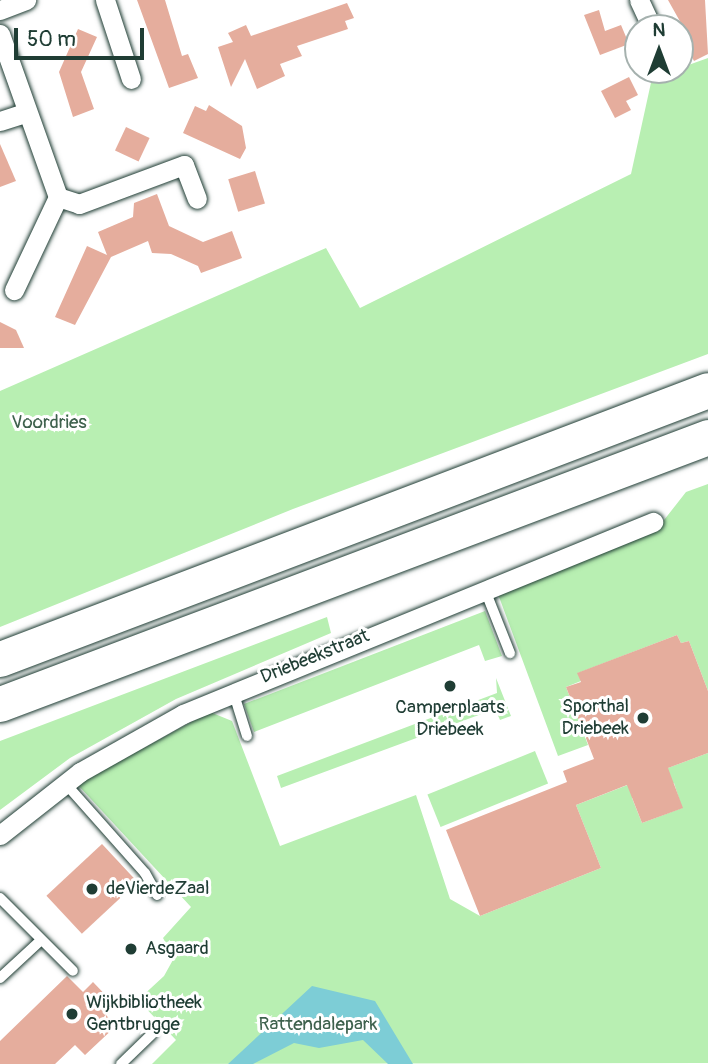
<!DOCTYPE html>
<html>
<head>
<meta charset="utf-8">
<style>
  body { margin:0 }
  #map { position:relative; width:708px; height:1064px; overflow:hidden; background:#fff; font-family:Pangolin,sans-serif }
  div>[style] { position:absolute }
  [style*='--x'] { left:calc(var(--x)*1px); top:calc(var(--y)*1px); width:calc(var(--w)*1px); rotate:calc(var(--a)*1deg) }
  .green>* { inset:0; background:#b8efb2; transform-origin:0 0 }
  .water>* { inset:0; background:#7dcdd6 }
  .building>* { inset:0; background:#e5ad9d; transform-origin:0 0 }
  .roads { filter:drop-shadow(0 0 2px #1f3d34) drop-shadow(0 0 2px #1f3d34) }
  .service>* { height:10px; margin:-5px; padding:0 5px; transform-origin:5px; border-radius:5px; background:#fff }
  .minor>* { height:19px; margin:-9.5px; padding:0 9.5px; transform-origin:9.5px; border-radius:9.5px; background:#fff }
  .motorway>* { height:35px; margin:-17.5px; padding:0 17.5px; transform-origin:17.5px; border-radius:17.5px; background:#fff }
  .dots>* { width:19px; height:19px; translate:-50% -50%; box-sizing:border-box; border:4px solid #fff; border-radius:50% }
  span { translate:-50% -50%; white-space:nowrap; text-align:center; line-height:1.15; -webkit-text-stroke:6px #fff; paint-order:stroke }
  .park-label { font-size:19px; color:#3e614d }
  .street-label { font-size:19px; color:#1f3d34 }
  .poi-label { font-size:19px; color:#1f3d34 }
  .right { translate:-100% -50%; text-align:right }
  .left { translate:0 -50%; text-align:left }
  .north { position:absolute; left:624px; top:14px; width:70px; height:70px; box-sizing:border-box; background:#fff; border:2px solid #a5b1ae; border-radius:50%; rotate:0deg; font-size:19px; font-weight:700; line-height:28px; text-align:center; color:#1f3d34 }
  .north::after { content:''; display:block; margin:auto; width:24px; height:32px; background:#1f3d34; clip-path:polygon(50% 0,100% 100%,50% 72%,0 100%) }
  .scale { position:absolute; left:14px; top:28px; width:130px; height:32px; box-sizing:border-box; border:4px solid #1f3d34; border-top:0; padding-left:9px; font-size:21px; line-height:24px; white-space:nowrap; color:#1f3d34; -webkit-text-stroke:5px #fff; paint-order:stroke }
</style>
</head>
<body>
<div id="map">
  <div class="green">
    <div style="clip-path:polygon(708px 58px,708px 354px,293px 509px,0 627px,0 391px,326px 248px,360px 308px,631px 174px,652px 78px)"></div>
    <div style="clip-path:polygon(708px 484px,708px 691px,689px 641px,681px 643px,677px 635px,578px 673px,581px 681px,566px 687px,588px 745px,558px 756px,498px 594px,657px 529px,686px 492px)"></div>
    <div style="clip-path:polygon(485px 611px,502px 656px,485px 661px,479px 645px,254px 732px,244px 704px)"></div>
    <div style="clip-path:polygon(327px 617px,331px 633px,176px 699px,70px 758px,0 810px,0 741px)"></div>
    <div style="clip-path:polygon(496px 678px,511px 716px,500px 720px,495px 709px,281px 788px,277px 776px,497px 693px)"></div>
    <div style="clip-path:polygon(210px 712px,232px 721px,280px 846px,416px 795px,450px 899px,480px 916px,601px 868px,576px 805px,643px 779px,632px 798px,642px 823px,682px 808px,674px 783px,655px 790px,649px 775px,708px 753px,708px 1063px,152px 1064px,176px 1040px,138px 1000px,164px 976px,174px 958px,163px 938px,191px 907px,77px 784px)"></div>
    <div style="left:535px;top:751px;width:35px;height:116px;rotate:68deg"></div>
  </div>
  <div class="water">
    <div style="clip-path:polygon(312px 986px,375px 1001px,413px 1064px,388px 1064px,363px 1040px,319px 1048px,294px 1043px,253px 1064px,228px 1064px)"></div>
  </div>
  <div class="building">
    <div style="clip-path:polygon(137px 0,165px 0,182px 56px,188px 54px,198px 78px,169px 88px)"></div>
    <div style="clip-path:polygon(668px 0,705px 0,708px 54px,694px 61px,685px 44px,691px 41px)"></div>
    <div style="clip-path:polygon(347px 3px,354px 18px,345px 21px,348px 29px,297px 46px,302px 56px,280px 64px,285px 76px,257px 89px,245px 59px,231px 87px,218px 47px,233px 42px,228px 33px,246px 25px,251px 36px)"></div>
    <div style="clip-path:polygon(599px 10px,605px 31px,621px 25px,629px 44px,600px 55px,584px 15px)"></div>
    <div style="clip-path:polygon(78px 29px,97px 37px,81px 72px,94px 109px,73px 117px,59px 72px)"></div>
    <div style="clip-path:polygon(629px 77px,638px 95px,626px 101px,631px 110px,615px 118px,601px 91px)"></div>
    <div style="clip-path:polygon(209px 105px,242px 126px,246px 148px,240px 159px,183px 133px,195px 106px,206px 111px)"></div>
    <div style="left:126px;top:127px;width:26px;height:26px;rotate:25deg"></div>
    <div style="clip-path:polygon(0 144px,16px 181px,0 187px)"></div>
    <div style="left:255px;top:171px;width:34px;height:28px;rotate:73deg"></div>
    <div style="clip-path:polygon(157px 194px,169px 226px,203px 242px,232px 231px,242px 258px,201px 273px,198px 266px,171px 254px,152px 253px,148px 241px,111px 257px,75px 325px,55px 317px,87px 246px,107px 255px,98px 232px,133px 217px,134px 203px)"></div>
    <div style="clip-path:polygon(0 322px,16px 330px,24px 348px,0 348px)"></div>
    <div style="clip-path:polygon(677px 635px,681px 643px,689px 641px,708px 691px,708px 753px,668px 768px,683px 808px,642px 823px,627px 785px,576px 805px,601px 868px,480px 916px,446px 830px,567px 782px,563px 771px,594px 759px,566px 687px,581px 682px,577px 673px)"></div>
    <div style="left:102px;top:844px;width:52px;height:76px;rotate:47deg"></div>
    <div style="clip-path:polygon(67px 976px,83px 992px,93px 982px,116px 1006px,106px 1015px,116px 1026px,85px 1055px,75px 1045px,55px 1064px,0 1064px,0 1041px)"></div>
  </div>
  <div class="roads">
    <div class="service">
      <div style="--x:485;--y:590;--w:68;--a:68.4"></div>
      <div style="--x:233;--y:691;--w:47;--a:72.7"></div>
      <div style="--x:65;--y:783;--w:120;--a:48.4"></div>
      <div style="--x:145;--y:873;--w:25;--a:61"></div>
      <div style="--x:0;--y:898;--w:103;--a:45"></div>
      <div style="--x:0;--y:978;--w:54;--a:-42.8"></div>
      <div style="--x:121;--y:1064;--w:43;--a:-44.1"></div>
    </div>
    <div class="minor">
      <div style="--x:105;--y:0;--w:83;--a:71.8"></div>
      <div style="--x:639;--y:0;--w:31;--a:65"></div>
      <div style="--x:0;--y:10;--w:28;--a:-21"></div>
      <div style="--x:0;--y:34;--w:173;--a:70.4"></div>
      <div style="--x:58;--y:197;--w:103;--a:115.3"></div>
      <div style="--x:0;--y:121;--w:28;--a:-18"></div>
      <div style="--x:58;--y:197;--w:22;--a:18"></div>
      <div style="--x:79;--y:204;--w:112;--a:-20.4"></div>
      <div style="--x:184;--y:165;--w:36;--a:69"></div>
      <div style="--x:0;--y:835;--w:102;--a:-38.2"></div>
      <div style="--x:80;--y:772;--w:118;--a:-29.4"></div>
      <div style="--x:183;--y:714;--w:508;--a:-22.22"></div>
    </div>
    <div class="motorway">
      <div style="--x:0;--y:659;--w:757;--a:-20.8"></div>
      <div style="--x:0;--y:704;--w:757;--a:-20.66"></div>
    </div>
  </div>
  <div class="dots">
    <div style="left:450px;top:686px;background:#1f3d34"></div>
    <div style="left:643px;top:718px;background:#1f3d34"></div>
    <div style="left:92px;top:889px;background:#1f3d34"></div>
    <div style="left:131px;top:949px;background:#1f3d34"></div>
    <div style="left:72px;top:1014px;background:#1f3d34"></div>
  </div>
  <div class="park-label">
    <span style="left:49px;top:423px">Voordries</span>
    <span style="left:318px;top:1025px">Rattendalepark</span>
  </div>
  <div class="street-label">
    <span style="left:315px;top:657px;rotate:-22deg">Driebeekstraat</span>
  </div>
  <div class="poi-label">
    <span class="right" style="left:629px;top:718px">Sporthal<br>Driebeek</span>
    <span style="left:450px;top:719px">Camperplaats<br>Driebeek</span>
    <span class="left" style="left:106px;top:889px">deVierdeZaal</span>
    <span class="left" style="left:145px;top:949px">Asgaard</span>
    <span class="left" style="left:86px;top:1014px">Wijkbibliotheek<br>Gentbrugge</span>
  </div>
  <div class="north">N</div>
  <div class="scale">50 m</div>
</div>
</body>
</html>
